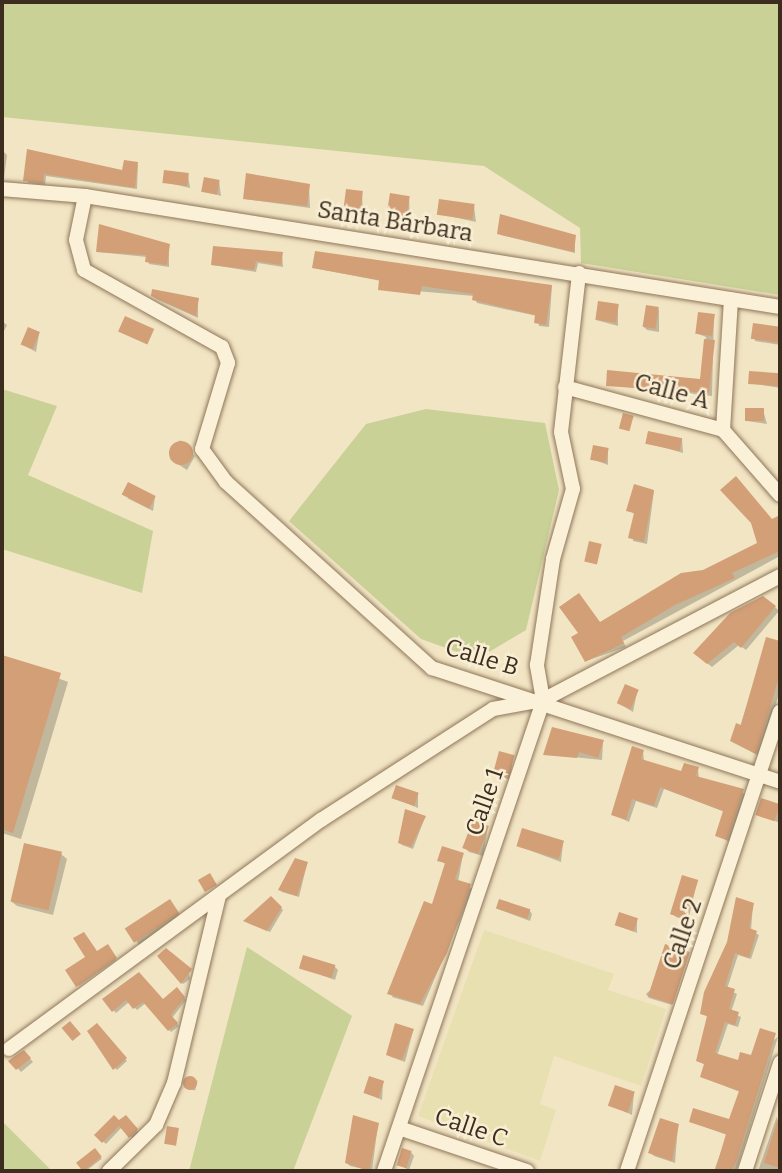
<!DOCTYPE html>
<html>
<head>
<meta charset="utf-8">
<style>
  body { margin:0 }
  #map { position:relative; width:782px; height:1173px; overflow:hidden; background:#f2e5c4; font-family:Bitter,serif }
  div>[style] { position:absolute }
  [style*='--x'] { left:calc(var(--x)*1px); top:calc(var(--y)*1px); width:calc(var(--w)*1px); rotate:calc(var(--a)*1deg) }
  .farmland>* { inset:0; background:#e8e0b1 }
  .green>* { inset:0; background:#c9d197 }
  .shadow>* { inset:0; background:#0003; transform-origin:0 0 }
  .building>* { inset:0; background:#d39f77; transform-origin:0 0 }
  .round { border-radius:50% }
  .roads { filter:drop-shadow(0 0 2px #8e7659) drop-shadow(0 0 2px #8e7659) }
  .minor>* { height:14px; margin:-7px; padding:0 7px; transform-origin:7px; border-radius:7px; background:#fbf1d8 }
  span { translate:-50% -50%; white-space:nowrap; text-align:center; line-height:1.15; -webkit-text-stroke:5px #f8eed4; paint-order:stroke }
  .street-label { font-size:24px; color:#3d2d1e }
  .frame { position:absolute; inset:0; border:4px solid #3d2d1e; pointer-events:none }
</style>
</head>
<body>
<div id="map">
  <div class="farmland">
    <div style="clip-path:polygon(484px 930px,614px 974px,608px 990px,666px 1009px,641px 1086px,554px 1056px,540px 1104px,556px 1110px,540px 1161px,418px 1116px)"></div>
  </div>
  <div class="green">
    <div style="clip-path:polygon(2px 2px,780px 2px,780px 295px,581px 263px,580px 228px,484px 166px,2px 117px)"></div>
    <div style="clip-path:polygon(2px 389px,57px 406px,28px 475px,153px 531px,142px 593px,2px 549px)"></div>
    <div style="clip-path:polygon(426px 409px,545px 423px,559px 490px,526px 630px,477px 659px,421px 639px,289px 521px,366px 424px)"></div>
    <div style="clip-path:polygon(247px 947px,352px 1016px,293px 1171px,189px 1171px)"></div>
    <div style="clip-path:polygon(2px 1121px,52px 1171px,2px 1171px)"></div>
  </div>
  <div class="shadow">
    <div style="clip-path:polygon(2px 150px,7px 155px,4px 178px,2px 178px)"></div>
    <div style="clip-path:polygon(29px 152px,124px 172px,138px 164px,137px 189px,46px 176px,45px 185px,28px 183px)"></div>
    <div style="clip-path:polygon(188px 175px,190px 188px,164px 182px)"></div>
    <div style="clip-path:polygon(219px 181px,221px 196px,204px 191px)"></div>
    <div style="clip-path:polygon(309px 185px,310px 208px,245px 199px)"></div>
    <div style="clip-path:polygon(362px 193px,363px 214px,349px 213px,345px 209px)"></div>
    <div style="clip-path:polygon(409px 197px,410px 219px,390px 213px)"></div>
    <div style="clip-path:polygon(474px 206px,476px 222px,439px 214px)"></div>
    <div style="clip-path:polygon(501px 216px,575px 237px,575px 253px,501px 235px)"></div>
    <div style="clip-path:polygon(169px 246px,169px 267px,149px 264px,147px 257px,98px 252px)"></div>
    <div style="clip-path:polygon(282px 253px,283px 267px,258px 263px,256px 272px,213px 265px)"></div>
    <div style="clip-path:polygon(314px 268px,552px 286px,549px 327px,539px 326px,537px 316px,477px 303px,474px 296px,381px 288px,381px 281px)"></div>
    <div style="clip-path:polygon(153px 296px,198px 299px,198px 318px,156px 299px)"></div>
    <div style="clip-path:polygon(618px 306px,618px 326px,596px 320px)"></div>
    <div style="clip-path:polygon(659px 309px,659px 332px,647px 330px,644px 327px)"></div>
    <div style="clip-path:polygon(714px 316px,712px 396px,607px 385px,702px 381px,706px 337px,696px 333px)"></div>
    <div style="clip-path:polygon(2px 321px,7px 325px,2px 335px)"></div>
    <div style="clip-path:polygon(754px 325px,780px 329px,780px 345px,755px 341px)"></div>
    <div style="clip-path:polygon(39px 334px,36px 352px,22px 344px)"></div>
    <div style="clip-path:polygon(779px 374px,780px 388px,750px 383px)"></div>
    <div style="clip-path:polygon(763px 410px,767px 424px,747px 421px)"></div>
    <div style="clip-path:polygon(682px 439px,683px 453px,648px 443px)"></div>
    <div style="clip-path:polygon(180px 440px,195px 456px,187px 470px,170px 459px)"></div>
    <div style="clip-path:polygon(608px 450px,608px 465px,592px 459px)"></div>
    <div style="clip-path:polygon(654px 491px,647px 544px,633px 541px,636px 515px,628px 510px)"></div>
    <div style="clip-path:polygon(155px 497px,153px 511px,127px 498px)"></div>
    <div style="clip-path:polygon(780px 518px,780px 556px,623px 641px,626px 647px,586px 661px,600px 624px,759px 544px)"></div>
    <div style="clip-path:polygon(775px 607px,779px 611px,746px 650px,739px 645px,712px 667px,699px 657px)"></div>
    <div style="clip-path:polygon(767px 639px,780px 643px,780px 691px,759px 756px,735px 743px)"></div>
    <div style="clip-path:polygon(2px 657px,68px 682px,21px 839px,2px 833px)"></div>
    <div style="clip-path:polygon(637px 692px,633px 712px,618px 703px)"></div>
    <div style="clip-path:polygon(603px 742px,602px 760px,545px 754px)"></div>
    <div style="clip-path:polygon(643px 751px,644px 761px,682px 773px,698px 769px,699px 779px,746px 794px,730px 842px,717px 836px,725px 812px,664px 789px,657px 808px,636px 801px,629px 822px,613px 814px)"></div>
    <div style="clip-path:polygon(513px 757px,510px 780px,494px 773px)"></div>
    <div style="clip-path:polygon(418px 794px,418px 808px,393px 797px)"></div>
    <div style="clip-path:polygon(763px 800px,780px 806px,780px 823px,758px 814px)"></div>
    <div style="clip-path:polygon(425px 817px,413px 849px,402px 845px,400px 843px)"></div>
    <div style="clip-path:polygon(488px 827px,483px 856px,469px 852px,466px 849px)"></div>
    <div style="clip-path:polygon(563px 843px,561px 862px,518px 846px)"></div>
    <div style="clip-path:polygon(61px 854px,67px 859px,53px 915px,17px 906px,11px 901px)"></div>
    <div style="clip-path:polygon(463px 854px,458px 882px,473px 889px,423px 1006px,392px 997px,434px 906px,447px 865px,439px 860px)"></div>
    <div style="clip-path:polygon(307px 864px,299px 897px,282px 892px,280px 890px)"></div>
    <div style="clip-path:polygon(697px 882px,688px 921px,676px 917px,673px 914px)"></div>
    <div style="clip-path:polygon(271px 898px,283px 910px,270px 932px,248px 923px)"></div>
    <div style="clip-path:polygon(172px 903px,180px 916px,139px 945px,128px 928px)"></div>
    <div style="clip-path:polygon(753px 904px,751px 931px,759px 935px,751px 959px,738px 955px,727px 989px,737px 994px,731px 1012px,741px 1017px,738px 1027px,728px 1024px,717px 1056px,739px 1063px,778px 1037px,736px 1171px,714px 1171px,727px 1135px,691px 1122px,730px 1122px,740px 1092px,702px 1077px,706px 1065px,698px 1061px,709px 1018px,702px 1013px)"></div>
    <div style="clip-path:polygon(498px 909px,529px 910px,532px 914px,530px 921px)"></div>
    <div style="clip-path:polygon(637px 920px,637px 933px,617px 925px)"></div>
    <div style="clip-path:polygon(108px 947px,116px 960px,79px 986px,68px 970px)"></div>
    <div style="clip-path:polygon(689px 954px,672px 1005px,649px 998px,646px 994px)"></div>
    <div style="clip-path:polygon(159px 956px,187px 966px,190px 979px,183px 984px)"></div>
    <div style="clip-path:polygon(300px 967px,335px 967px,338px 970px,335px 980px)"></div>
    <div style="clip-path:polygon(139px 974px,163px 1001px,177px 990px,186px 1000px,172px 1018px,179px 1026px,171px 1032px,146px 1003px,137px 1010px,129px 1002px,116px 1013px,104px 1000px)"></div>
    <div style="clip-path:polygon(97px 1026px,127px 1061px,117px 1070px,115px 1068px)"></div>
    <div style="clip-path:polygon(413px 1031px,405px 1062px,391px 1057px,388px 1055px)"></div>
    <div style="clip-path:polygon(24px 1052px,33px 1062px,21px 1072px,11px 1061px)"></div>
    <div style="left:187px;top:1078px;width:11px;height:10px;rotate:15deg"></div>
    <div style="clip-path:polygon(383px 1083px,382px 1100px,365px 1093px)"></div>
    <div style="clip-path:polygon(634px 1093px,632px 1115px,610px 1105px)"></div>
    <div style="clip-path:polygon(777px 1116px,780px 1171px,758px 1171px)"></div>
    <div style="clip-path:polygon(126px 1117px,139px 1133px,133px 1139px,122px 1127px,106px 1144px,96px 1135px)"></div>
    <div style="clip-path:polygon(378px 1124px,372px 1171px,350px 1166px,347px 1163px)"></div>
    <div style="clip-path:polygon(678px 1125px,675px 1163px,654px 1156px,651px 1153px)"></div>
    <div style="left:95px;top:1150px;width:11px;height:21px;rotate:52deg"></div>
    <div style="clip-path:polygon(411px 1152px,414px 1156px,409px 1170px,398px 1164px)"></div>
  </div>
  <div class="building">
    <div style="clip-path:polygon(27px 149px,122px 170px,124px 160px,138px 162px,135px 188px,44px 174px,43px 183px,23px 181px)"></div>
    <div style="left:164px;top:170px;width:25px;height:13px;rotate:7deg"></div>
    <div style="clip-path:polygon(246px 173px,310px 184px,307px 206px,243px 199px)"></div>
    <div style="left:204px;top:177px;width:16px;height:15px;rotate:11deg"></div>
    <div style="left:346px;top:189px;width:17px;height:21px;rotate:7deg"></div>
    <div style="left:390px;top:193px;width:20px;height:21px;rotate:9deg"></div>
    <div style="left:439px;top:199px;width:36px;height:16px;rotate:8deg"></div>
    <div style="clip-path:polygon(500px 214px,576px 235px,574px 252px,497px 234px)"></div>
    <div style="clip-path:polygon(99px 224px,170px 244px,167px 265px,145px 262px,146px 255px,96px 252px)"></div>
    <div style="clip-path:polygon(213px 246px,283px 252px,281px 265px,256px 261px,254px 270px,211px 265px)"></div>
    <div style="clip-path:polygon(315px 251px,552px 285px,546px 325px,534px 323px,535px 315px,472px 300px,473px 294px,422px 286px,420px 295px,378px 290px,379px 280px,312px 268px)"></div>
    <div style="clip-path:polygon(152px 289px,199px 298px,196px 316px,151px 296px)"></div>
    <div style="left:598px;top:301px;width:21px;height:19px;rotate:8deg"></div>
    <div style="left:646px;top:305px;width:13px;height:22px;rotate:9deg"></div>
    <div style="left:698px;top:312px;width:17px;height:22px;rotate:7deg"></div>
    <div style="left:125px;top:316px;width:32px;height:17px;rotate:24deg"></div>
    <div style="left:753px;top:323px;width:27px;height:16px;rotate:8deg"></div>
    <div style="left:28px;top:327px;width:13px;height:19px;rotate:23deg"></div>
    <div style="clip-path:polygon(704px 339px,715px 340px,709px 393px,606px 386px,607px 370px,700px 379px)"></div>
    <div style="left:749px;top:371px;width:31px;height:13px;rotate:4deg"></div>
    <div style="left:745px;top:408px;width:19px;height:13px"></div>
    <div style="left:623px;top:413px;width:11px;height:16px;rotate:15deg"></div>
    <div style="left:648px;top:431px;width:35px;height:13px;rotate:12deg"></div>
    <div class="round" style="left:169px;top:441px;width:24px;height:24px"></div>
    <div style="left:593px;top:445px;width:16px;height:15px;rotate:11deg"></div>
    <div style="clip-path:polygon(736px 476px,772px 519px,780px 515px,780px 551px,732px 573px,735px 578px,675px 605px,621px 637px,624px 643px,585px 662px,571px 637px,578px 633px,559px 607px,579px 593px,600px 622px,681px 573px,703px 570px,757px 543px,751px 523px,720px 490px)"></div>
    <div style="left:128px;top:482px;width:31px;height:14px;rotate:27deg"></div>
    <div style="clip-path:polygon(634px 484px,654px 490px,644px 542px,628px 538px,634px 513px,626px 511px)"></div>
    <div style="left:589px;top:541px;width:13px;height:21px;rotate:13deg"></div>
    <div style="clip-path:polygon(763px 596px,776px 606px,741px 648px,734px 642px,707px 664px,693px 653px,730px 613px)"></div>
    <div style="clip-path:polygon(766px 637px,780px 641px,780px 674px,756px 754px,730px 741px,736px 723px,741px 725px)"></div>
    <div style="clip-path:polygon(2px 655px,61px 673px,13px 833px,2px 829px)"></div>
    <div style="left:625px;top:684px;width:15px;height:21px;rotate:23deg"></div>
    <div style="clip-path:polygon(552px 727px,604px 740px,598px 758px,579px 752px,577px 758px,543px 755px)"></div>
    <div style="clip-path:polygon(632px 746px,644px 750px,641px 759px,681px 771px,684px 763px,699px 767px,696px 776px,744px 789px,727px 840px,715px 836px,723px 811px,660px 787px,654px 806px,632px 799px,626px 820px,611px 815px)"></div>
    <div style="left:499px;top:751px;width:16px;height:23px;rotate:15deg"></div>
    <div style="left:396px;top:785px;width:24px;height:14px;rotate:19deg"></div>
    <div style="left:761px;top:798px;width:20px;height:18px;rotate:18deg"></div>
    <div style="clip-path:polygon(405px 809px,426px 816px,411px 847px,398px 843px)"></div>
    <div style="left:473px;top:820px;width:17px;height:30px;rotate:21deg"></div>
    <div style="left:522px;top:828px;width:44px;height:19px;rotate:17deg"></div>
    <div style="left:24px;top:843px;width:39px;height:60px;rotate:13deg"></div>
    <div style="clip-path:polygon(442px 846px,464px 853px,455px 879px,471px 884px,447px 953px,420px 1004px,387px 994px,424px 901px,432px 904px,445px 863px,437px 861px)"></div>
    <div style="clip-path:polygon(295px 858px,308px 862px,297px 896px,278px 890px)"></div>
    <div style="left:210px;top:873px;width:14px;height:14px;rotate:60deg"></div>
    <div style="left:682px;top:875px;width:17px;height:41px;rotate:17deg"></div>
    <div style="clip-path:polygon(271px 896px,282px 907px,267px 931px,243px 921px)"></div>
    <div style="clip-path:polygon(736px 897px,754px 903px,749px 928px,757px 931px,749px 958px,735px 953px,725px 986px,735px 989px,729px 1009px,739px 1012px,735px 1025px,725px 1022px,715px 1053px,738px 1060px,740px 1052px,751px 1055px,760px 1028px,776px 1033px,736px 1162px,731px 1171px,715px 1171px,726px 1134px,689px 1122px,693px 1108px,729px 1119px,739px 1091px,700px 1077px,704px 1064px,696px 1061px,707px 1016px,700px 1014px,704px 992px,727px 942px)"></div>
    <div style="left:170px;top:899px;width:17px;height:54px;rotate:57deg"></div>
    <div style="left:499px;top:899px;width:33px;height:10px;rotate:18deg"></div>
    <div style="left:619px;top:912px;width:20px;height:14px;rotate:18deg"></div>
    <div style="clip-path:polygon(84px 932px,97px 951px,108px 944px,117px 958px,76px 987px,65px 970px,85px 957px,73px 938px)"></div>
    <div style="left:665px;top:944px;width:26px;height:55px;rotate:18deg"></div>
    <div style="clip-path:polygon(166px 948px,192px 969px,181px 984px,157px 956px)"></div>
    <div style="left:303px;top:955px;width:34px;height:14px;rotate:17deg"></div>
    <div style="clip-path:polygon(139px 972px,163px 999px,177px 987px,185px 997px,171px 1015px,178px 1023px,168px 1031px,143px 1002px,133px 1009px,126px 1000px,112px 1012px,102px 999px)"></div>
    <div style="left:70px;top:1021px;width:17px;height:11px;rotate:50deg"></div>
    <div style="clip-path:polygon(97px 1023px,127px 1058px,113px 1070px,87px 1031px)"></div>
    <div style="clip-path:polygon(395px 1023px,414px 1029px,402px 1060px,386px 1055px)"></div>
    <div style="clip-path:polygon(24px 1050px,31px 1058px,16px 1070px,8px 1061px)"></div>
    <div class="round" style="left:183px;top:1076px;width:14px;height:14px"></div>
    <div style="left:369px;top:1076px;width:16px;height:18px;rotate:18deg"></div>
    <div style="left:615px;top:1085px;width:21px;height:22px;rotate:19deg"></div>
    <div style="clip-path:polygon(114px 1115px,119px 1120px,126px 1115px,138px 1129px,129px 1138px,119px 1126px,102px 1143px,94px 1135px)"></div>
    <div style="clip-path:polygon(353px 1115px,379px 1123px,369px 1171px,345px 1163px)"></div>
    <div style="clip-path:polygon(660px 1118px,679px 1124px,672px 1161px,648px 1153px)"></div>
    <div style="clip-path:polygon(778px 1118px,780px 1118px,780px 1168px,764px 1163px)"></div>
    <div style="left:167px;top:1126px;width:12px;height:18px;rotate:9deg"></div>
    <div style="left:95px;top:1148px;width:11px;height:24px;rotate:52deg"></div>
    <div style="left:402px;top:1148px;width:10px;height:18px;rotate:17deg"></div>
  </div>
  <div class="roads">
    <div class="minor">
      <div style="--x:2;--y:189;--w:83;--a:4.8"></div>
      <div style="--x:85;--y:196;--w:704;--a:9.07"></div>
      <div style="--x:85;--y:196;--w:45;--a:101.6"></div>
      <div style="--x:76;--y:240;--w:31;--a:75"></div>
      <div style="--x:84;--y:270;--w:158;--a:29.2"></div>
      <div style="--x:222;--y:347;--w:17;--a:69"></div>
      <div style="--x:228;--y:363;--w:90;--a:106.8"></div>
      <div style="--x:202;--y:449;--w:41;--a:54"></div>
      <div style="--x:226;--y:482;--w:278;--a:42.1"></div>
      <div style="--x:432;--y:668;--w:366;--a:18.1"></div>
      <div style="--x:565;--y:387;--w:164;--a:15.2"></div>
      <div style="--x:723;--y:430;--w:86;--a:48.8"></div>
      <div style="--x:723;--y:430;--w:131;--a:-86.5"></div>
      <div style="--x:9;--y:1049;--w:387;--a:-36.3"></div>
      <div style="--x:321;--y:820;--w:205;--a:-32.8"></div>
      <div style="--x:493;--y:709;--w:51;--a:-10.2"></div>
      <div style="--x:543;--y:700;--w:267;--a:-27.6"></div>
      <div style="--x:399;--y:1128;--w:135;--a:18.6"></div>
      <div style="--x:109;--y:1171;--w:66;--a:-44.4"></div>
      <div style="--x:156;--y:1125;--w:46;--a:-66.8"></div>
      <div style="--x:174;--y:1083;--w:192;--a:-76.5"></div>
      <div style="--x:384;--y:1171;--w:497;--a:-71.3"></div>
      <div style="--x:543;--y:700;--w:36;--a:-100"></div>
      <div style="--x:537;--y:665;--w:107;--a:-81.4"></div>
      <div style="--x:553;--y:559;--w:73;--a:-74.1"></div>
      <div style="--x:573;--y:489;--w:58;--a:-101.9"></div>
      <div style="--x:561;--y:432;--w:160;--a:-83.5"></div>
      <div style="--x:627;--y:1171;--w:484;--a:-71.6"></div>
      <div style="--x:745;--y:1171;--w:114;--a:-72"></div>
    </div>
  </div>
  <div class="street-label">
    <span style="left:395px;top:222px;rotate:9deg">Santa Bárbara</span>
    <span style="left:672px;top:392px;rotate:15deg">Calle A</span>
    <span style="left:482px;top:658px;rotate:17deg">Calle B</span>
    <span style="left:485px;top:802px;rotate:-71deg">Calle 1</span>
    <span style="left:683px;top:934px;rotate:-71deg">Calle 2</span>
    <span style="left:471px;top:1128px;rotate:19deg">Calle C</span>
  </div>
  <div class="frame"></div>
</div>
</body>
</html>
